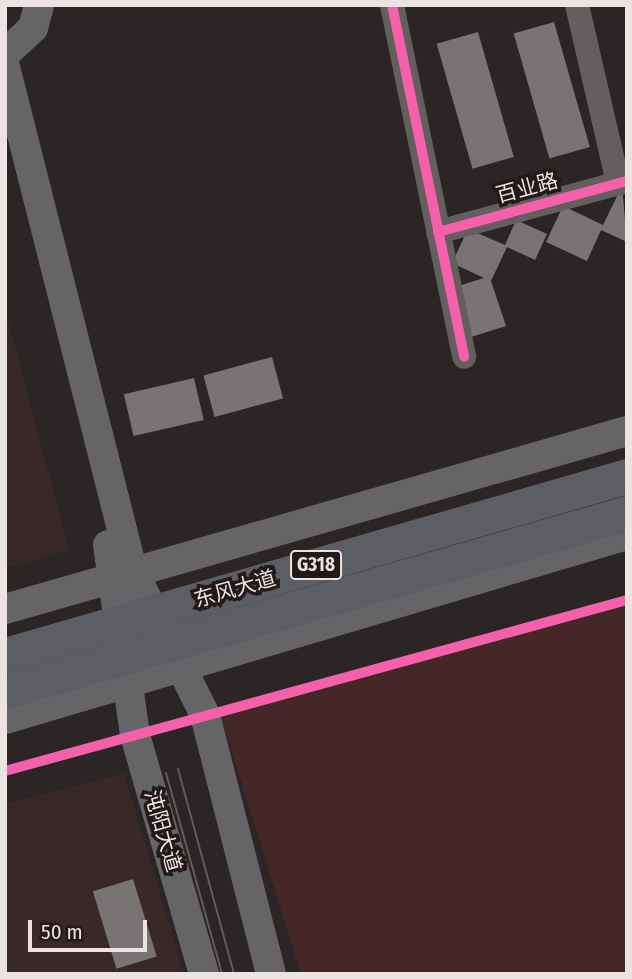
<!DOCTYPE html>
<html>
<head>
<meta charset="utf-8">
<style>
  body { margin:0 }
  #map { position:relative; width:632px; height:979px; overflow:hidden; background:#2b2525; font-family:"Fira Sans Condensed","Noto Sans SC",sans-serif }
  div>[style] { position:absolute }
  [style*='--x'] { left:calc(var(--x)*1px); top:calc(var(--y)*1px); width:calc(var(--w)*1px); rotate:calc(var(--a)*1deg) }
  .built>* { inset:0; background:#392828 }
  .green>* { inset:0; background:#452728 }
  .building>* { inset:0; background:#797474; transform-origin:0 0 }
  .minor>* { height:24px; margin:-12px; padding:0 12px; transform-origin:12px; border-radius:12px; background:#645f5f }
  .major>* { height:30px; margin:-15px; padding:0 15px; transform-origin:15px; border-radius:15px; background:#656568 }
  .highway>* { height:35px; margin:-17.5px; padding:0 17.5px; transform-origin:17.5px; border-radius:17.5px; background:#5d5e64 }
  .tram>* { height:2px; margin:-1px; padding:0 1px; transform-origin:1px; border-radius:1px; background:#615b5c }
  .cycleway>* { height:10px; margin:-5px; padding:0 5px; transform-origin:5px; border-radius:5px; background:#f560ab }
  span { translate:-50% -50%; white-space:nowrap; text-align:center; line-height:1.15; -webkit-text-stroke:7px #241919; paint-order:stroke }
  .shield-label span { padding:2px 5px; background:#241919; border:2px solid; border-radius:5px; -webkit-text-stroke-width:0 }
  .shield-label { font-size:19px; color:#ebe2e2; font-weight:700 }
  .street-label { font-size:21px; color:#ebe2e2 }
  .frame { position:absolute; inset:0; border:7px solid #ebe2e2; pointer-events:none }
  .scale { position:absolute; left:28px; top:920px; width:119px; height:32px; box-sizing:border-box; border:4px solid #ebe2e2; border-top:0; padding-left:9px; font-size:21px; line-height:24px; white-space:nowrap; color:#ebe2e2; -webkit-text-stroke:5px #241919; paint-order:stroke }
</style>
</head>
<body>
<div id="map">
  <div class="built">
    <div style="clip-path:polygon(5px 309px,69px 550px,5px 568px)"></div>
    <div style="clip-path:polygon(124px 773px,184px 974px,5px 974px,5px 804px)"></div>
  </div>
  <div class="green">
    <div style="clip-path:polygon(627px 600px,627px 974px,301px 974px,220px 713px)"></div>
  </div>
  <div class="building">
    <div style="left:554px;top:22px;width:130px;height:42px;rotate:74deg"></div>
    <div style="left:478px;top:32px;width:130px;height:43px;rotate:74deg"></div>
    <div style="clip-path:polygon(622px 186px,627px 242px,601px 230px,587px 261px,546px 242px,563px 206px,603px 225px)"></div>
    <div style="clip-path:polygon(516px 220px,547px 234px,535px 260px,507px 247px,491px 281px,506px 326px,471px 337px,455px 287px,484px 278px,452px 263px,468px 229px,505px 245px)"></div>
    <div style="left:272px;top:357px;width:43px;height:71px;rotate:75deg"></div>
    <div style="left:194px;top:378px;width:43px;height:72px;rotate:77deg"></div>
    <div style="left:133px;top:879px;width:81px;height:42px;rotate:73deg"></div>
  </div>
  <div class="minor">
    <div style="--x:392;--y:5;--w:359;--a:78.4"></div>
    <div style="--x:577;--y:5;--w:183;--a:77"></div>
    <div style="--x:438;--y:232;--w:196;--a:-15.1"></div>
  </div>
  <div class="major">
    <div style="--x:5;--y:54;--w:38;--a:-43"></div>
    <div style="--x:33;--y:28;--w:24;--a:-75"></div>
    <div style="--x:5;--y:67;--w:518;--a:75.8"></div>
    <div style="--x:132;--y:569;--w:163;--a:63.4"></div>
    <div style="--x:205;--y:715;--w:267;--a:75.7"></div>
    <div style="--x:108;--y:545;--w:192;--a:81.9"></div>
    <div style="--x:135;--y:735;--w:249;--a:73.9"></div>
    <div style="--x:5;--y:609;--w:647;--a:-15.97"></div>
    <div style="--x:5;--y:719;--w:649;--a:-16.48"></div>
  </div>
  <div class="highway">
    <div style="--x:5;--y:655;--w:647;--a:-16.05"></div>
    <div style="--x:5;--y:691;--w:647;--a:-15.97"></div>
  </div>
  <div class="tram">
    <div style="--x:178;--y:769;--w:213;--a:74.7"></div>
    <div style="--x:166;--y:773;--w:209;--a:74.4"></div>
  </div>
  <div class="cycleway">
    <div style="--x:392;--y:5;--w:359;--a:78.4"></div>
    <div style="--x:438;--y:232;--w:196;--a:-15.1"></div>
    <div style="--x:5;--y:771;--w:645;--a:-15.37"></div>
  </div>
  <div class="shield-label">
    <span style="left:316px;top:565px">G318</span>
  </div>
  <div class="street-label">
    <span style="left:527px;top:188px;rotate:-15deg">百业路</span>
    <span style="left:235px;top:589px;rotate:-16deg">东风大道</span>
    <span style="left:163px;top:831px;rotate:74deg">沌阳大道</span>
  </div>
  <div class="frame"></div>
  <div class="scale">50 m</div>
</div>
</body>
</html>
